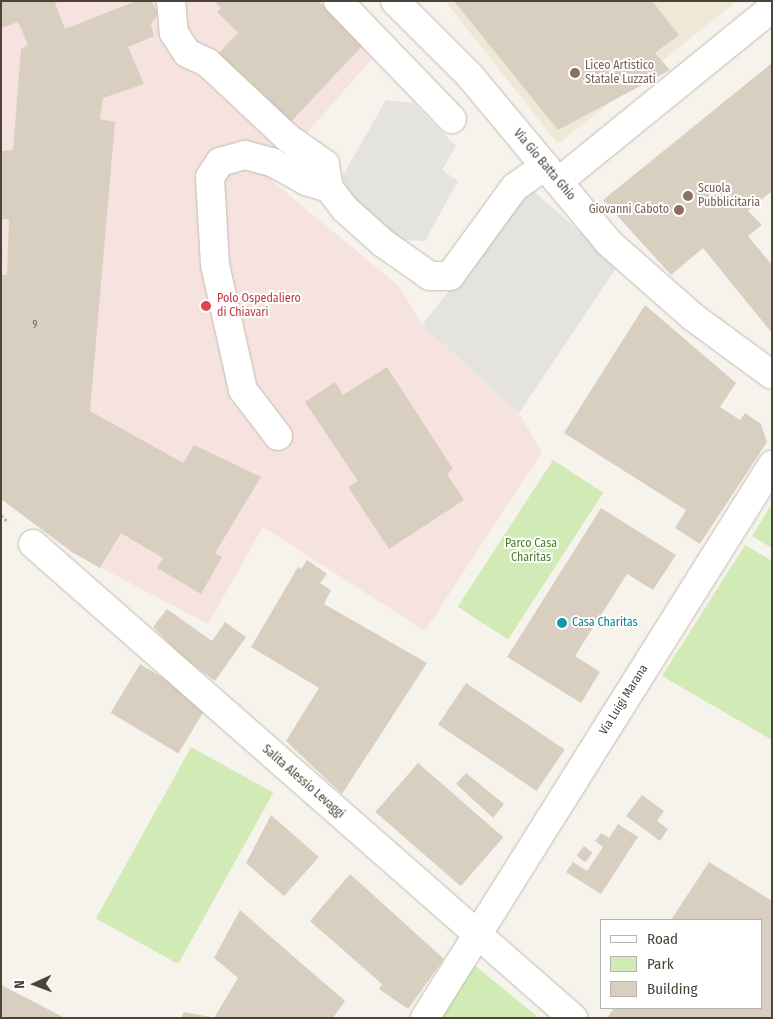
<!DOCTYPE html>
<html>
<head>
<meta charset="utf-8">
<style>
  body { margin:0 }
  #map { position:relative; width:773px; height:1019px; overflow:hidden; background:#f6f3ec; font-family:"Fira Sans Condensed",sans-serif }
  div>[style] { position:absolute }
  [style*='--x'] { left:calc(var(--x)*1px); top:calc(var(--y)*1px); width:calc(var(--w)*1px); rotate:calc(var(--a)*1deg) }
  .education>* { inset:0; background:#efe8d6 }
  .medical>* { inset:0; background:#f6e3e0 }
  .green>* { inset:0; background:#d2eab5; transform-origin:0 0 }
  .parking>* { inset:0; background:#e5e3e0 }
  .building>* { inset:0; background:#d8cfc1; transform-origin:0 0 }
  .path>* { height:3px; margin-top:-1.5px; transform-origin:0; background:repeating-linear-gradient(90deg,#c4b79f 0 2.5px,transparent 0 5px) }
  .roads { filter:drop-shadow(0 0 1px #c2bbae) drop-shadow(0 0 1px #c2bbae) }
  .minor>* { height:28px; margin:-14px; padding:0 14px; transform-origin:14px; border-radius:14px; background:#fff }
  .dots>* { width:14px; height:14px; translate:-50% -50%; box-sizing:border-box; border:2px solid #fff; border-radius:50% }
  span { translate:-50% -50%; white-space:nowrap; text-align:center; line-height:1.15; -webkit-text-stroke:4px #fff; paint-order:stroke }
  .number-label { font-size:10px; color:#6e675b }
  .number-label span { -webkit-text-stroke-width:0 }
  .education-label { font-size:12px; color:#785e54 }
  .left { translate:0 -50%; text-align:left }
  .right { translate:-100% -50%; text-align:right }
  .street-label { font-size:12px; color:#4b4439 }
  .health-label { font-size:12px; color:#be3a42 }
  .park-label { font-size:12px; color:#4a7f2a }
  .culture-label { font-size:12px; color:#0d838f }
  .frame { position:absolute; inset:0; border:2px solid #4b4439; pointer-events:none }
  .legend { position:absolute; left:600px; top:919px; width:162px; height:90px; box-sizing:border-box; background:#fff; border:1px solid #b7b4b0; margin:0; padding:6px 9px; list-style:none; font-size:15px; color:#4b4439 }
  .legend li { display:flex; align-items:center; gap:10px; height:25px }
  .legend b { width:25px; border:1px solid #b7b4b0 }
  .north { position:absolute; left:10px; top:959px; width:50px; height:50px; -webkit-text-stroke:4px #fff; paint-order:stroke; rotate:268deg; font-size:14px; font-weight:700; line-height:20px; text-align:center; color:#4b4439 }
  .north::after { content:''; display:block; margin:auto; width:18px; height:22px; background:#4b4439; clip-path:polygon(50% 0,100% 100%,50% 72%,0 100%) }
</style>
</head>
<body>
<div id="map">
  <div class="education">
    <div style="clip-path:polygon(445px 1px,737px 1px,558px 144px)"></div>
  </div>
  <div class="medical">
    <div style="clip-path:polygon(1px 1px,322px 1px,379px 51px,291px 151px,272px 181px,399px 286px,422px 325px,519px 413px,542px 452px,425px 631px,263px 527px,208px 624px,73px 553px,1px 499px)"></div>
  </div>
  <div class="green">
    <div style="left:553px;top:460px;width:60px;height:175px;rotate:33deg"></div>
    <div style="clip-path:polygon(772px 503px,772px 548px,752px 536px)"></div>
    <div style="clip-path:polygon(745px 545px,772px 561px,772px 740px,662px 676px)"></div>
    <div style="left:191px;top:747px;width:94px;height:196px;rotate:29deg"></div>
    <div style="clip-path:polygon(473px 964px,539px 1018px,441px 1018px)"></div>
  </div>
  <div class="parking">
    <div style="clip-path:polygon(386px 100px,413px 103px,456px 146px,442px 170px,458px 181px,425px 241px,399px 240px,355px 208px,342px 177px)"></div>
    <div style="clip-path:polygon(530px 188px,618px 265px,519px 413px,422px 325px)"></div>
  </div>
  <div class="building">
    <div style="clip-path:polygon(1px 1px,59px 1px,55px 3px,65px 29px,136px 1px,152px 2px,158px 13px,151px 25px,154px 36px,128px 47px,144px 84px,103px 98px,100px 119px,115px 122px,90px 411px,183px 463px,194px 445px,261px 477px,215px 553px,222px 557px,201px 594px,157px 568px,163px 558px,121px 533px,100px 568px,72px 552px,1px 499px,1px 275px,7px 275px,9px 219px,1px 219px,1px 151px,13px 150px,21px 49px,28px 45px,18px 22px,1px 28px)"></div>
    <div style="clip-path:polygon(214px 1px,318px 1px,364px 44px,284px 129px,216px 56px,238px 33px,217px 12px,221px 8px)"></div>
    <div style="clip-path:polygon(454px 1px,652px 1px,679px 35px,655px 53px,670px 70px,558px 130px)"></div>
    <div style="clip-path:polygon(772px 63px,772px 191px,748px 211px,762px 225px,748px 236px,772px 265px,772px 333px,703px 248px,671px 275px,603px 200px)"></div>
    <div style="clip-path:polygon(645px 305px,736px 383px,720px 407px,740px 420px,745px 413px,761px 424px,767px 442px,700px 544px,675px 528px,686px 510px,564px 433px)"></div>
    <div style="clip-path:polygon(387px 367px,453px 469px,447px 474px,464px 500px,389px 549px,348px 487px,358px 481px,305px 402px,335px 382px,343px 395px)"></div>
    <div style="clip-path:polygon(601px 508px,676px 555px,653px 590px,627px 574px,575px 656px,600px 672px,581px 703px,507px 657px)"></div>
    <div style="clip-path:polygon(307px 560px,327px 574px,320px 583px,331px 590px,324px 604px,427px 663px,342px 794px,286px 741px,319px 688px,251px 647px,298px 567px,301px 569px)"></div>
    <div style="clip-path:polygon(167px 609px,212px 641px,225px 622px,246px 637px,215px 681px,184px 658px,153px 627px)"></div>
    <div style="left:140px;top:664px;width:79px;height:57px;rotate:31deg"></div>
    <div style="left:466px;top:683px;width:119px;height:50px;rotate:34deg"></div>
    <div style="left:418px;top:763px;width:113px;height:65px;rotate:41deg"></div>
    <div style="clip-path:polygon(466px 773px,504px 804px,493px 818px,456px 784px)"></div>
    <div style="clip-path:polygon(642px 795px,664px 811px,657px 821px,668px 829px,660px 841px,626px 816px)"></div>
    <div style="clip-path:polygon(271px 815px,319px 857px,284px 896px,246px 863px)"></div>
    <div style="clip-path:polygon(618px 824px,638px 837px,601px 894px,566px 872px,573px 862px,587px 871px,603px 847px,595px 841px,601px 833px,609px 838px)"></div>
    <div style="left:584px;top:846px;width:11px;height:12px;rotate:38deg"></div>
    <div style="clip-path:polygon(709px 862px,772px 901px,772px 1018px,607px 1018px,614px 1008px,762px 1008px,762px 920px,671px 920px)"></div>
    <div style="clip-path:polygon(350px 874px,444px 959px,408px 1009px,379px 989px,382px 984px,310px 921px)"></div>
    <div style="clip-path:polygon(240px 910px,345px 1001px,333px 1018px,214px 1018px,238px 978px,214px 958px)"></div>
    <div style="clip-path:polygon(1px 985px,38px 1004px,65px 1018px,1px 1018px)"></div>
    <div style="clip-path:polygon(184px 1012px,210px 1017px,210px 1018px,181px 1018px)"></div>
  </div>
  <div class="path">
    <div style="--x:1;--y:515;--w:10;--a:45"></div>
  </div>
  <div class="roads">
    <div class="minor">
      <div style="--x:171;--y:1;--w:32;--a:85"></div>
      <div style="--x:174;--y:33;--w:24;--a:57"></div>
      <div style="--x:187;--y:53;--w:23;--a:25"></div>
      <div style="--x:208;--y:63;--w:110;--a:43.2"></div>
      <div style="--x:288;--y:138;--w:45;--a:35.1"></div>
      <div style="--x:325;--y:164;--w:24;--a:81"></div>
      <div style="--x:338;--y:1;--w:164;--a:46"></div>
      <div style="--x:395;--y:1;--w:106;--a:45"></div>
      <div style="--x:470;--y:76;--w:217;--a:50.2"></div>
      <div style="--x:609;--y:243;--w:112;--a:41.4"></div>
      <div style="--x:693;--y:317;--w:98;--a:36.3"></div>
      <div style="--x:558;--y:182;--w:276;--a:-39.1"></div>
      <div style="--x:278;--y:436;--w:58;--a:-127.3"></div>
      <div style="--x:243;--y:390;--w:128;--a:-102.6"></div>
      <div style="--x:215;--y:265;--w:88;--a:-93.3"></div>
      <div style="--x:210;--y:177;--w:18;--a:-56"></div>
      <div style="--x:220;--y:162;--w:26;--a:-16"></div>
      <div style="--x:245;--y:155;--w:28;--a:15"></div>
      <div style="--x:272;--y:162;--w:39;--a:29"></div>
      <div style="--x:306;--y:181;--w:24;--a:17"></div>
      <div style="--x:329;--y:188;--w:26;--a:53"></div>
      <div style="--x:345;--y:209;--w:51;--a:41.8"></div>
      <div style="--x:383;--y:243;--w:57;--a:35.1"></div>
      <div style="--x:430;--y:276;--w:20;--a:0"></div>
      <div style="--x:450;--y:276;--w:110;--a:-53.9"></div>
      <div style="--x:515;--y:187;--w:37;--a:-35"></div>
      <div style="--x:33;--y:544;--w:719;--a:41.28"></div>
      <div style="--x:425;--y:1018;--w:653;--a:-57.89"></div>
    </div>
  </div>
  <div class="dots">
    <div style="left:575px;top:73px;background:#8d6e63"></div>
    <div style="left:688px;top:196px;background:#8d6e63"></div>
    <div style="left:679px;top:210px;background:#8d6e63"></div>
    <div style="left:206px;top:306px;background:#e0444e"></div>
    <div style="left:562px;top:623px;background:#0f9aa8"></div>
  </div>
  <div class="number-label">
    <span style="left:35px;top:326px">9</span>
  </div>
  <div class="education-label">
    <span class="left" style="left:585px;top:73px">Liceo Artistico<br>Statale Luzzati</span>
    <span class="left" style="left:698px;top:196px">Scuola<br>Pubblicitaria</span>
    <span class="right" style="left:669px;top:210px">Giovanni Caboto</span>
  </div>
  <div class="street-label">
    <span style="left:544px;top:165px;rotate:50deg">Via Gio Batta Ghio</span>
    <span style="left:624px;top:700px;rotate:-58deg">Via Luigi Marana</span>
    <span style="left:303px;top:782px;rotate:41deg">Salita Alessio Levaggi</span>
  </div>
  <div class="health-label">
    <span class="left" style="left:217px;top:306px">Polo Ospedaliero<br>di Chiavari</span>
  </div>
  <div class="park-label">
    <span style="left:531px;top:551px">Parco Casa<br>Charitas</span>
  </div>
  <div class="culture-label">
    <span class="left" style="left:572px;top:623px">Casa Charitas</span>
  </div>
  <div class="frame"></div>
  <ul class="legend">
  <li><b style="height:6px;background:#fff"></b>Road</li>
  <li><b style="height:14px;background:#d2eab5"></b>Park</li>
  <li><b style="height:14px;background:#d8cfc1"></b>Building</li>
  </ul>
  <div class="north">N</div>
</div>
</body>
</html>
